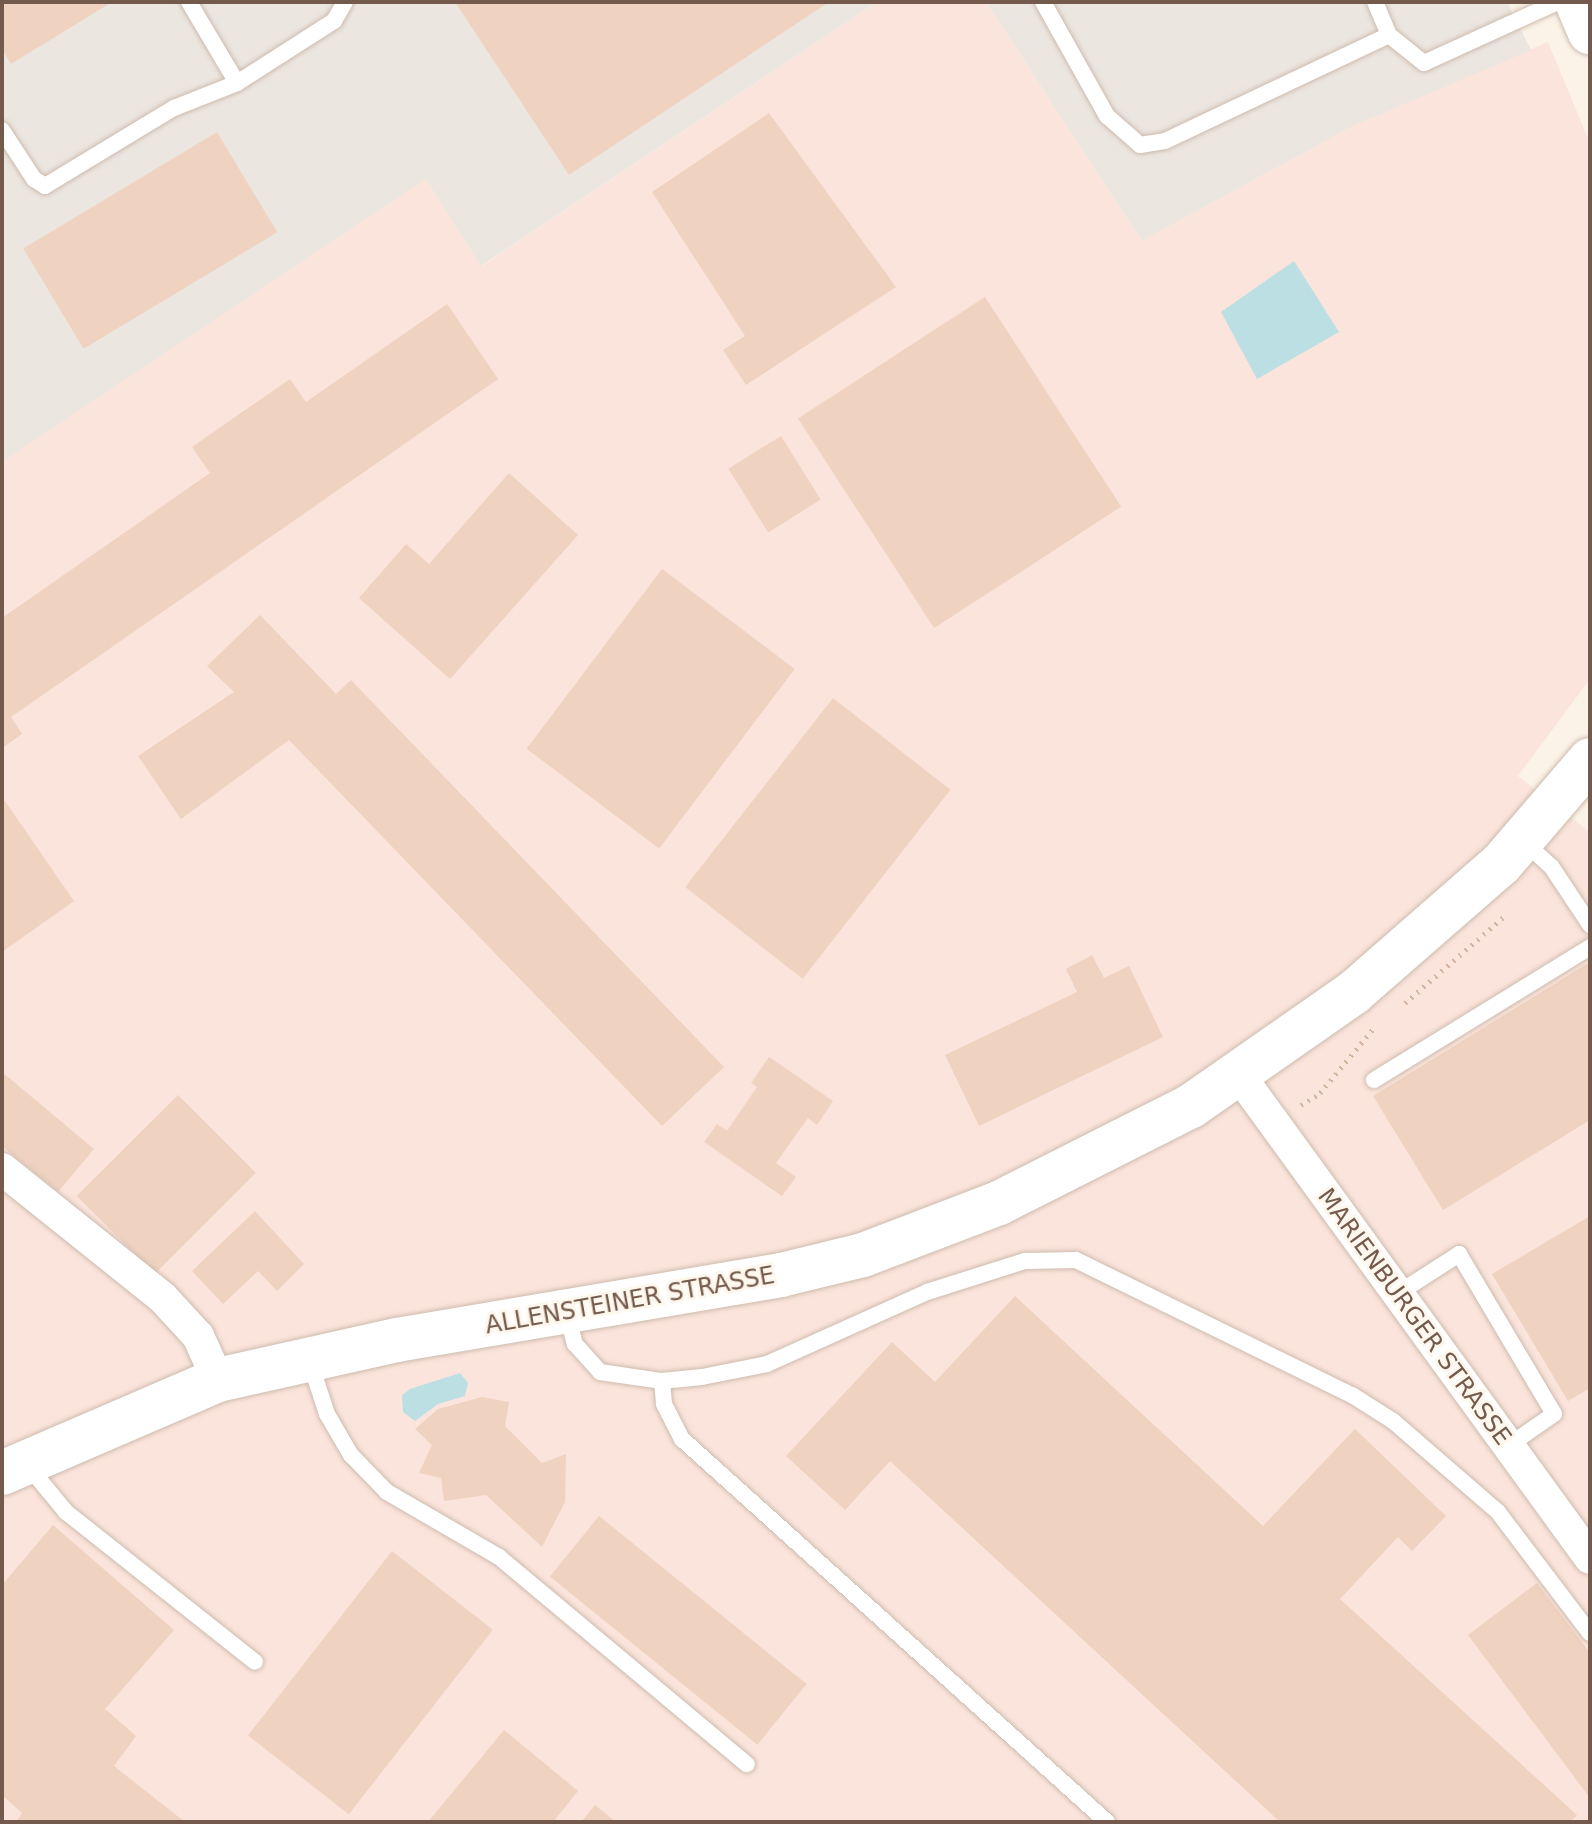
<!DOCTYPE html>
<html>
<head>
<meta charset="utf-8">
<style>
  body { margin:0 }
  #map { position:relative; width:1592px; height:1824px; overflow:hidden; background:#fbf3e7; font-family:"DejaVu Sans",sans-serif }
  div>[style] { position:absolute }
  [style*='--x'] { left:calc(var(--x)*1px); top:calc(var(--y)*1px); width:calc(var(--w)*1px); rotate:calc(var(--a)*1deg) }
  .commercial>* { inset:0; background:#fbe4db }
  .industrial>* { inset:0; background:#ece6e0 }
  .water>* { inset:0; background:#bcdfe4 }
  .building>* { inset:0; background:#efd2c0; transform-origin:0 0 }
  .path>* { height:5px; margin-top:-2.5px; transform-origin:0; background:repeating-linear-gradient(90deg,#d4b5a3 0 2px,transparent 0 8px) }
  .roads { filter:drop-shadow(0 0 2px #cdbbae) drop-shadow(0 0 2px #cdbbae) }
  .lane>* { height:16px; margin:-8px; padding:0 8px; transform-origin:8px; border-radius:8px; background:#fff }
  .street>* { height:32px; margin:-16px; padding:0 16px; transform-origin:16px; border-radius:16px; background:#fff }
  .secondary>* { height:44px; margin:-22px; padding:0 22px; transform-origin:22px; border-radius:22px; background:#fff }
  span { translate:-50% -50%; white-space:nowrap; text-align:center; line-height:1.15; -webkit-text-stroke:6px #fef7ed; paint-order:stroke }
  .street-label { font-size:24px; color:#745a4c }
  .frame { position:absolute; inset:0; border:4px solid #745a4c; pointer-events:none }
</style>
</head>
<body>
<div id="map">
  <div class="commercial">
    <div style="clip-path:polygon(877px 2px,986px 2px,1142px 241px,1351px 127px,1548px 42px,1590px 143px,1590px 679px,1518px 776px,1590px 832px,1590px 1822px,2px 1822px,2px 462px,426px 179px,482px 266px)"></div>
  </div>
  <div class="industrial">
    <div style="clip-path:polygon(2px 2px,877px 2px,481px 266px,426px 179px,2px 462px)"></div>
    <div style="clip-path:polygon(986px 2px,1507px 2px,1531px 50px,1351px 127px,1142px 241px)"></div>
  </div>
  <div class="water">
    <div style="clip-path:polygon(1294px 261px,1339px 332px,1257px 379px,1221px 312px)"></div>
    <div style="clip-path:polygon(460px 1373px,468px 1383px,465px 1396px,438px 1404px,415px 1421px,403px 1412px,402px 1395px,410px 1389px)"></div>
  </div>
  <div class="building">
    <div style="clip-path:polygon(2px 2px,112px 2px,11px 64px,2px 49px)"></div>
    <div style="clip-path:polygon(455px 2px,829px 2px,569px 175px)"></div>
    <div style="clip-path:polygon(769px 113px,896px 287px,746px 385px,723px 350px,745px 336px,652px 192px)"></div>
    <div style="left:217px;top:132px;width:117px;height:226px;rotate:59deg"></div>
    <div style="left:985px;top:297px;width:250px;height:223px;rotate:57deg"></div>
    <div style="clip-path:polygon(447px 304px,498px 379px,11px 717px,22px 734px,2px 748px,2px 618px,210px 473px,192px 447px,290px 379px,306px 402px)"></div>
    <div style="left:781px;top:436px;width:75px;height:62px;rotate:58deg"></div>
    <div style="clip-path:polygon(509px 473px,578px 535px,450px 679px,359px 598px,406px 544px,429px 564px)"></div>
    <div style="left:662px;top:569px;width:166px;height:225px;rotate:37deg"></div>
    <div style="clip-path:polygon(260px 615px,336px 694px,351px 680px,724px 1067px,662px 1126px,289px 740px,181px 819px,138px 756px,234px 692px,207px 666px)"></div>
    <div style="left:833px;top:698px;width:149px;height:240px;rotate:38deg"></div>
    <div style="clip-path:polygon(2px 797px,74px 901px,2px 952px)"></div>
    <div style="clip-path:polygon(1092px 955px,1104px 978px,1129px 966px,1163px 1037px,979px 1126px,945px 1055px,1077px 992px,1066px 969px)"></div>
    <div style="clip-path:polygon(1590px 962px,1590px 1120px,1443px 1210px,1373px 1096px)"></div>
    <div style="clip-path:polygon(769px 1057px,833px 1101px,817px 1125px,808px 1118px,776px 1163px,796px 1177px,782px 1196px,704px 1142px,717px 1124px,727px 1131px,757px 1087px,751px 1083px)"></div>
    <div style="clip-path:polygon(2px 1072px,94px 1149px,58px 1192px,2px 1146px)"></div>
    <div style="left:178px;top:1095px;width:110px;height:143px;rotate:45deg"></div>
    <div style="clip-path:polygon(255px 1211px,304px 1264px,277px 1291px,258px 1271px,223px 1304px,192px 1271px)"></div>
    <div style="clip-path:polygon(1590px 1216px,1590px 1388px,1568px 1401px,1492px 1274px)"></div>
    <div style="clip-path:polygon(1015px 1296px,1263px 1526px,1355px 1429px,1446px 1516px,1412px 1551px,1398px 1537px,1340px 1599px,1577px 1815px,1570px 1822px,1280px 1822px,890px 1461px,845px 1510px,786px 1456px,892px 1342px,935px 1382px)"></div>
    <div style="clip-path:polygon(482px 1397px,509px 1402px,505px 1426px,542px 1463px,566px 1454px,565px 1502px,542px 1547px,486px 1495px,444px 1501px,441px 1478px,419px 1473px,432px 1445px,415px 1429px,438px 1409px)"></div>
    <div style="left:599px;top:1516px;width:267px;height:78px;rotate:39deg"></div>
    <div style="clip-path:polygon(53px 1525px,174px 1630px,105px 1709px,136px 1736px,114px 1766px,185px 1822px,16px 1822px,22px 1813px,2px 1795px,2px 1585px)"></div>
    <div style="left:392px;top:1551px;width:128px;height:234px;rotate:38deg"></div>
    <div style="clip-path:polygon(1537px 1583px,1590px 1653px,1590px 1798px,1468px 1635px)"></div>
    <div style="clip-path:polygon(504px 1730px,578px 1791px,553px 1822px,428px 1822px)"></div>
    <div style="clip-path:polygon(595px 1805px,616px 1822px,581px 1822px)"></div>
  </div>
  <div class="path">
    <div style="--x:1405;--y:1003;--w:134;--a:-41.1"></div>
    <div style="--x:1301;--y:1105;--w:22;--a:-32"></div>
    <div style="--x:1320;--y:1093;--w:83;--a:-50.4"></div>
  </div>
  <div class="roads">
    <div class="lane">
      <div style="--x:189;--y:2;--w:94;--a:59.3"></div>
      <div style="--x:237;--y:83;--w:115;--a:-32.6"></div>
      <div style="--x:334;--y:21;--w:22;--a:-60"></div>
      <div style="--x:1043;--y:2;--w:131;--a:60.7"></div>
      <div style="--x:1107;--y:116;--w:44;--a:41.3"></div>
      <div style="--x:1140;--y:145;--w:25;--a:-9"></div>
      <div style="--x:1165;--y:141;--w:248;--a:-25.3"></div>
      <div style="--x:1375;--y:2;--w:36;--a:67"></div>
      <div style="--x:1389;--y:35;--w:45;--a:38.7"></div>
      <div style="--x:1424;--y:63;--w:147;--a:-24.5"></div>
      <div style="--x:2;--y:130;--w:59;--a:56.9"></div>
      <div style="--x:34;--y:179;--w:13;--a:32"></div>
      <div style="--x:45;--y:186;--w:151;--a:-31.2"></div>
      <div style="--x:174;--y:108;--w:68;--a:-21.6"></div>
      <div style="--x:1524;--y:842;--w:36;--a:42"></div>
      <div style="--x:1551;--y:866;--w:71;--a:56.5"></div>
      <div style="--x:1374;--y:1080;--w:254;--a:-31.6"></div>
      <div style="--x:1397;--y:1294;--w:74;--a:-32.8"></div>
      <div style="--x:1459;--y:1254;--w:186;--a:59.3"></div>
      <div style="--x:1554;--y:1414;--w:56;--a:145.2"></div>
      <div style="--x:567;--y:1313;--w:32;--a:76"></div>
      <div style="--x:575;--y:1344;--w:38;--a:48"></div>
      <div style="--x:600;--y:1372;--w:63;--a:8.3"></div>
      <div style="--x:662;--y:1381;--w:40;--a:-5.7"></div>
      <div style="--x:702;--y:1377;--w:66;--a:-11.3"></div>
      <div style="--x:767;--y:1364;--w:175;--a:-24.2"></div>
      <div style="--x:927;--y:1292;--w:103;--a:-17.6"></div>
      <div style="--x:1025;--y:1261;--w:51;--a:-1.1"></div>
      <div style="--x:1076;--y:1260;--w:307;--a:26.1"></div>
      <div style="--x:1352;--y:1395;--w:49;--a:32.4"></div>
      <div style="--x:1393;--y:1421;--w:139;--a:40.9"></div>
      <div style="--x:1498;--y:1512;--w:152;--a:52.8"></div>
      <div style="--x:310;--y:1362;--w:55;--a:71.9"></div>
      <div style="--x:327;--y:1414;--w:48;--a:59.7"></div>
      <div style="--x:351;--y:1455;--w:52;--a:45.8"></div>
      <div style="--x:387;--y:1492;--w:129;--a:30.1"></div>
      <div style="--x:499;--y:1557;--w:323;--a:39.9"></div>
      <div style="--x:662;--y:1381;--w:23;--a:85"></div>
      <div style="--x:664;--y:1404;--w:39;--a:63"></div>
      <div style="--x:682;--y:1439;--w:572;--a:42.02"></div>
      <div style="--x:28;--y:1466;--w:60;--a:50.4"></div>
      <div style="--x:66;--y:1512;--w:241;--a:38.4"></div>
    </div>
    <div class="street">
      <div style="--x:1239;--y:1075;--w:597;--a:53.99"></div>
      <div style="--x:2;--y:1169;--w:206;--a:38.7"></div>
      <div style="--x:163;--y:1298;--w:52;--a:47.4"></div>
      <div style="--x:198;--y:1336;--w:48;--a:65.6"></div>
    </div>
    <div class="secondary">
      <div style="--x:1577;--y:2;--w:33;--a:67"></div>
      <div style="--x:2;--y:1473;--w:235;--a:-23.3"></div>
      <div style="--x:218;--y:1380;--w:183;--a:-12.6"></div>
      <div style="--x:397;--y:1340;--w:389;--a:-9.6"></div>
      <div style="--x:781;--y:1275;--w:84;--a:-13.7"></div>
      <div style="--x:863;--y:1255;--w:146;--a:-20.9"></div>
      <div style="--x:999;--y:1203;--w:215;--a:-26.8"></div>
      <div style="--x:1191;--y:1106;--w:198;--a:-34.9"></div>
      <div style="--x:1353;--y:993;--w:196;--a:-41.1"></div>
      <div style="--x:1501;--y:864;--w:137;--a:-49.4"></div>
    </div>
  </div>
  <div class="street-label">
    <span style="left:630px;top:1301px;rotate:-10deg">ALLENSTEINER STRASSE</span>
    <span style="left:1414px;top:1317px;rotate:54deg">MARIENBURGER STRASSE</span>
  </div>
  <div class="frame"></div>
</div>
</body>
</html>
